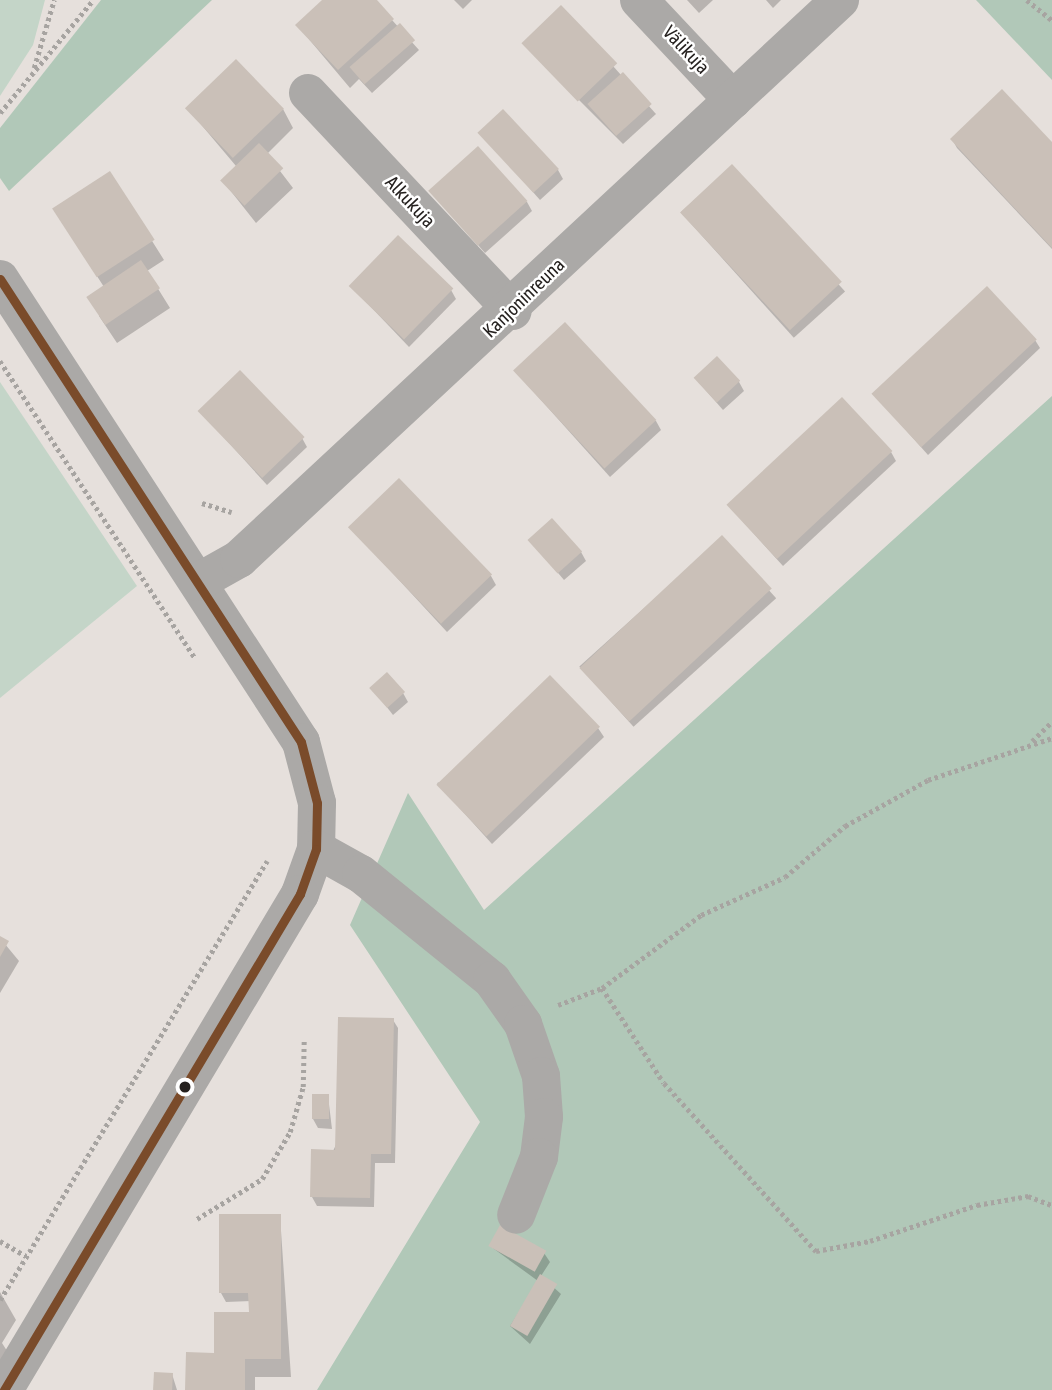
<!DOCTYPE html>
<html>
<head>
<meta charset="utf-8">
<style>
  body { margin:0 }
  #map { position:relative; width:1052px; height:1390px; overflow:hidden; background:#e6e0dc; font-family:"Asap Condensed",sans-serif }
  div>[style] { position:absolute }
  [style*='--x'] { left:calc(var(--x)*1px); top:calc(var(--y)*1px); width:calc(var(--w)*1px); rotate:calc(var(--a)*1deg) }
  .green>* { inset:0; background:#c4d5c8 }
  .forest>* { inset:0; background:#b1c8b8 }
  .shadow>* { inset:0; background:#0003; transform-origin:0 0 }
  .building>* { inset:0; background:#cac0b8; transform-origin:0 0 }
  .path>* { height:4.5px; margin-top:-2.25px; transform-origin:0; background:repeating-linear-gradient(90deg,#a7a4a1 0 3.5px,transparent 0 7px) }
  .minor>* { height:38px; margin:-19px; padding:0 19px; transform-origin:19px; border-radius:19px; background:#aba9a7 }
  .bus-1>* { height:9px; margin:-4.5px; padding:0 4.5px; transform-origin:4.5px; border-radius:4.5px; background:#7a4b2a }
  .dots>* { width:19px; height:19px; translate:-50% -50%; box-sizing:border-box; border:4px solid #fff; border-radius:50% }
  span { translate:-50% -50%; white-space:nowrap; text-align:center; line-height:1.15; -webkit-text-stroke:5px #fff; paint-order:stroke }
  .street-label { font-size:19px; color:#25211f }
</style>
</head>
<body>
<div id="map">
  <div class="green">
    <div style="clip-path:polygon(0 0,45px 0,33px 45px,0 96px)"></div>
    <div style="clip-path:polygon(0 382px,137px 586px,0 698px)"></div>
  </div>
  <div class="forest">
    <div style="clip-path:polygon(101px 0,212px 0,9px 191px,0 178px,0 128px)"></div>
    <div style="clip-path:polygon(976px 0,1052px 0,1052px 80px)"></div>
    <div style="clip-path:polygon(1052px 396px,1052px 1390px,317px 1390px,480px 1122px,350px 925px,408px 793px,484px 910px)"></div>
  </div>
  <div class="shadow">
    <div style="clip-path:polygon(324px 0,374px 0,419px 50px,372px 93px,359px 79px,350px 88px,297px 25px)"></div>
    <div style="clip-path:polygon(454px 0,472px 0,463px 9px)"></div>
    <div style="clip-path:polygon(687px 0,713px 0,699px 13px)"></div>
    <div style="clip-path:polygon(766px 0,781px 0,773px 8px)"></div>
    <div style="clip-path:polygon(561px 8px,656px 114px,623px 144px,523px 44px)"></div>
    <div style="clip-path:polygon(188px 109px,283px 109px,293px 128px,267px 154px,293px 188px,256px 223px,222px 180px,236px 166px)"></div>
    <div style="clip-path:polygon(480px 132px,558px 170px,563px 179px,540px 200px)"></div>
    <div style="clip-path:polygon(952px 139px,1052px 144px,1052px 249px,957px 148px)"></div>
    <div style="left:732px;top:166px;width:169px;height:69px;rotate:48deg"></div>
    <div style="clip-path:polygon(110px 174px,164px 260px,147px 271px,170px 308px,117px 343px,99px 316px,104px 287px,66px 228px)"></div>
    <div style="clip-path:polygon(431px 191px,527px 202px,532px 211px,485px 253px)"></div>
    <div style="clip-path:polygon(351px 286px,451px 290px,456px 299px,409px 347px)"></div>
    <div style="clip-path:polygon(1035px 340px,1040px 348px,928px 455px,874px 394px)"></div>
    <div style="clip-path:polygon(515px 371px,656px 421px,661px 430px,610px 477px)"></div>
    <div style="clip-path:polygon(696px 379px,739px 382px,744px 391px,723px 410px)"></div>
    <div style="clip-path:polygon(199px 410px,302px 438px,307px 447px,267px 485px)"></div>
    <div style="clip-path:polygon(891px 452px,896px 461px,783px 566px,729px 506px)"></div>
    <div style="clip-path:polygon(351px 528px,491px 576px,496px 585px,447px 632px)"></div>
    <div style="left:722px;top:538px;width:81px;height:192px;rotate:48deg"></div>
    <div style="clip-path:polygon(530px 540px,581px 552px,586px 561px,564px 580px)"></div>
    <div style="clip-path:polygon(372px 688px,403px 693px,408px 702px,393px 715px)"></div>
    <div style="clip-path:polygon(598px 728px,604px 737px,492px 844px,437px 783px)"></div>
    <div style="clip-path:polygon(0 938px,19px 961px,0 993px)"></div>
    <div style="clip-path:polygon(393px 1020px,398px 1028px,395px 1163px,375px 1163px,374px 1207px,317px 1206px,312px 1197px)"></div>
    <div style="clip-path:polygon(328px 1096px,332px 1129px,318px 1128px,313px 1119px)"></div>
    <div style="clip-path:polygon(280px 1216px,291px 1377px,255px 1377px,255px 1390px,187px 1390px,251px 1314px,251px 1301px,226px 1302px,221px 1293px)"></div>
    <div style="clip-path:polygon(490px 1246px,544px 1253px,550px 1262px,541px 1276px,561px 1294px,530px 1344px,510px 1326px,538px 1281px)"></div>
    <div style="clip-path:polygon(0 1292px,16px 1320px,2px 1343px,9px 1354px,0 1369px)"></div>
    <div style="clip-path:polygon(172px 1374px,177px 1390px,156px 1390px)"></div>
  </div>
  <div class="building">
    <div style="clip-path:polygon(322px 0,377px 0,394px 19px,338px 70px,295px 25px)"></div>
    <div style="left:561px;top:5px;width:81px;height:55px;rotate:46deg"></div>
    <div style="left:400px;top:23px;width:23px;height:67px;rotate:49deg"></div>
    <div style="left:236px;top:59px;width:69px;height:71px;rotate:46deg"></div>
    <div style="left:623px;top:72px;width:43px;height:48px;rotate:48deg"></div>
    <div style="clip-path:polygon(1002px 89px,1052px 142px,1052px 248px,950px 139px)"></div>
    <div style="left:503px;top:109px;width:82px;height:35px;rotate:47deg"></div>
    <div style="left:259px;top:143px;width:35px;height:54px;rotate:46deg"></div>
    <div style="left:478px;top:146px;width:74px;height:67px;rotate:48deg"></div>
    <div style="left:732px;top:164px;width:161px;height:71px;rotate:47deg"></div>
    <div style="left:110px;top:171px;width:82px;height:69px;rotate:57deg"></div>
    <div style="left:398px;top:235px;width:77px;height:71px;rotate:44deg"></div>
    <div style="left:141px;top:260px;width:34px;height:66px;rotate:56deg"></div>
    <div style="left:987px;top:286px;width:73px;height:158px;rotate:47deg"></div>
    <div style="left:565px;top:322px;width:134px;height:71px;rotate:47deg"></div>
    <div style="left:717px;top:356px;width:34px;height:32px;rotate:47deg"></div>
    <div style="left:240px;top:370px;width:93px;height:59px;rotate:46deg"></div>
    <div style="left:842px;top:397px;width:74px;height:158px;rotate:47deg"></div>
    <div style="left:399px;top:478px;width:134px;height:71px;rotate:46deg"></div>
    <div style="left:552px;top:518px;width:45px;height:33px;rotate:48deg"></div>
    <div style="left:722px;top:535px;width:73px;height:195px;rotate:47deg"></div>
    <div style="left:387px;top:672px;width:27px;height:24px;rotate:48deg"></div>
    <div style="left:550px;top:675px;width:72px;height:158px;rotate:46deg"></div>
    <div style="clip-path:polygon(0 936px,9px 941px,0 957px)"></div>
    <div style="clip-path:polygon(338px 1017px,394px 1018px,391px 1154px,371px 1154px,370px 1198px,310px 1197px,311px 1149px,335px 1150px)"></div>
    <div style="left:312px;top:1094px;width:17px;height:25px"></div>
    <div style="clip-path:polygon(219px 1214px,281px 1214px,281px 1359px,245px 1359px,245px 1390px,185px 1390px,186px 1352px,214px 1353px,214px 1312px,249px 1312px,248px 1293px,219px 1293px)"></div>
    <div style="left:500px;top:1225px;width:53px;height:24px;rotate:29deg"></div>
    <div style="left:540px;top:1274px;width:20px;height:60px;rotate:30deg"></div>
    <div style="left:154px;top:1372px;width:19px;height:18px;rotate:3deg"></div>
  </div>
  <div class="path">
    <div style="--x:1027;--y:0;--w:32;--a:39"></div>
    <div style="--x:34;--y:68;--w:71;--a:-73.6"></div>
    <div style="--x:0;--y:113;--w:146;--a:-50.5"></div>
    <div style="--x:0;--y:361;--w:355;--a:56.7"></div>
    <div style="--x:202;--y:503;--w:31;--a:17"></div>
    <div style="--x:1032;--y:741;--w:28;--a:-44"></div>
    <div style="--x:602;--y:988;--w:123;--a:-36.4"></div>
    <div style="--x:701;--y:915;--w:92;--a:-24.3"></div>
    <div style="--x:785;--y:877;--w:79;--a:-40.4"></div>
    <div style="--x:845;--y:826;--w:95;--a:-29"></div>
    <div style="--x:928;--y:780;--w:131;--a:-18.7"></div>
    <div style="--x:558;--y:1005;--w:47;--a:-21.1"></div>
    <div style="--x:602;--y:988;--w:113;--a:56.9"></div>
    <div style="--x:664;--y:1083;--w:227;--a:47.9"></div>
    <div style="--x:816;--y:1251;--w:55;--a:-10.5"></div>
    <div style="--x:870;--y:1241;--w:113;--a:-18.6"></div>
    <div style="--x:977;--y:1205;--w:52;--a:-10"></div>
    <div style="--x:1028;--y:1196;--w:26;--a:21"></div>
    <div style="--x:197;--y:1219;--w:76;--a:-31.6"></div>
    <div style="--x:262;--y:1179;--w:55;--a:-59.2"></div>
    <div style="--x:290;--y:1132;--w:47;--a:-73.9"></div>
    <div style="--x:303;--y:1087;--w:48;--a:-88.8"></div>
    <div style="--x:0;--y:1241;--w:30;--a:30"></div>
    <div style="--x:0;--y:1300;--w:514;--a:-58.69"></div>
  </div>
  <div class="minor">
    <div style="--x:639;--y:0;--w:137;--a:46.8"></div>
    <div style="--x:308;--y:93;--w:299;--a:46.8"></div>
    <div style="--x:0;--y:279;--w:552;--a:56.97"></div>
    <div style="--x:301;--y:742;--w:63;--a:75.3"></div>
    <div style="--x:317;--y:803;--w:46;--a:91.2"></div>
    <div style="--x:316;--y:849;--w:48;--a:109.6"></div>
    <div style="--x:300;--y:894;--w:578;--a:120.83"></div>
    <div style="--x:198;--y:582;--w:47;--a:-29.3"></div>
    <div style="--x:239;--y:559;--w:821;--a:-42.93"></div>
    <div style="--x:316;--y:849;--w:51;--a:29.1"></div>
    <div style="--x:361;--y:874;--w:169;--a:39"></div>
    <div style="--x:492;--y:980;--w:54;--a:54.8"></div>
    <div style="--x:523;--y:1024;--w:55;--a:70.9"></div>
    <div style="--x:541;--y:1076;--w:41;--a:85.8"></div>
    <div style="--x:544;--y:1117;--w:40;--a:97.1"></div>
    <div style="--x:539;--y:1157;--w:62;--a:111.6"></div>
  </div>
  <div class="bus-1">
    <div style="--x:0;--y:279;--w:552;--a:56.97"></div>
    <div style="--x:301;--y:742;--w:63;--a:75.3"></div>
    <div style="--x:317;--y:803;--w:46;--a:91.2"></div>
    <div style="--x:316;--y:849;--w:48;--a:109.6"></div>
    <div style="--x:300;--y:894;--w:578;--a:120.83"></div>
  </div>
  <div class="dots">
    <div style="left:185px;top:1087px;background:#25211f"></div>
  </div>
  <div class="street-label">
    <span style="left:686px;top:50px;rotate:47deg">Välikuja</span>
    <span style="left:410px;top:202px;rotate:47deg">Alkukuja</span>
    <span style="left:524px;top:298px;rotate:-44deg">Kanjoninreuna</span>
  </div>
</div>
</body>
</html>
